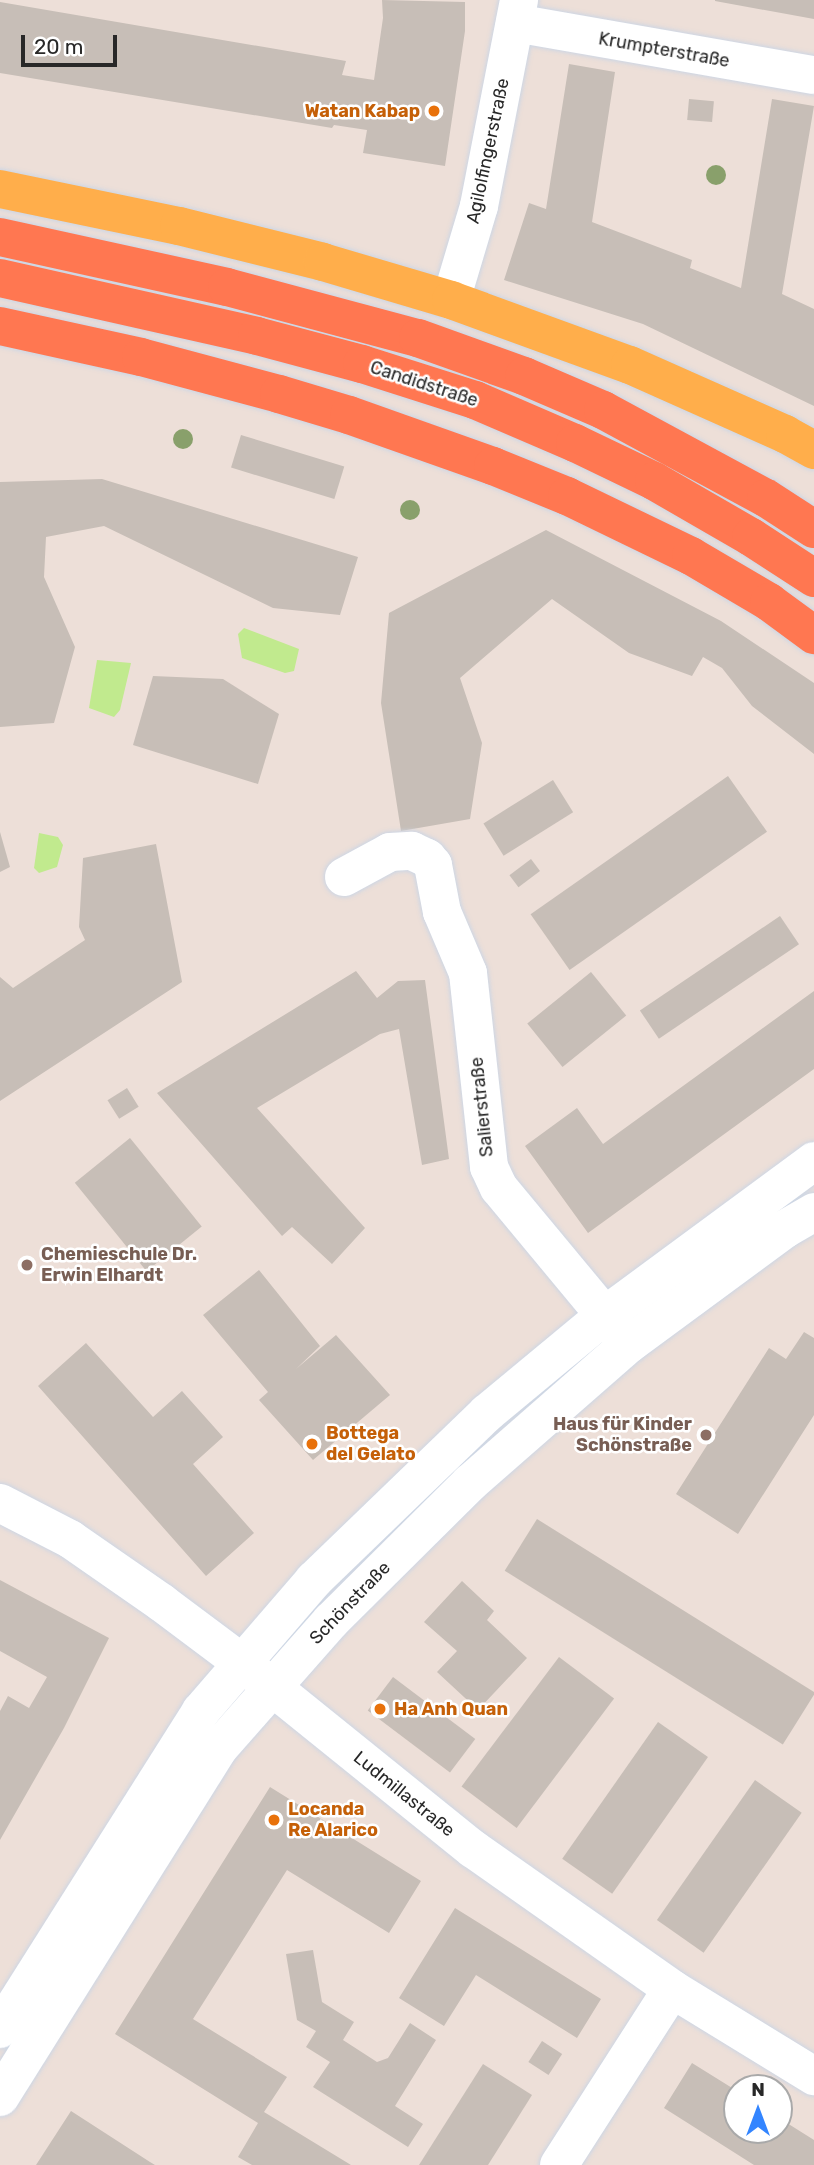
<!DOCTYPE html>
<html>
<head>
<meta charset="utf-8">
<style>
  body { margin:0 }
  #map { position:relative; width:814px; height:2165px; overflow:hidden; background:#eddfd8; font-family:Rubik,sans-serif }
  div>[style] { position:absolute }
  [style*='--x'] { left:calc(var(--x)*1px); top:calc(var(--y)*1px); width:calc(var(--w)*1px); rotate:calc(var(--a)*1deg) }
  .green>* { inset:0; background:#c1ea8e }
  .building>* { inset:0; background:#c7beb7; transform-origin:0 0 }
  .roads { filter:drop-shadow(0 0 2px #cdd6e4) drop-shadow(0 0 2px #cdd6e4) }
  .minor>* { height:38px; margin:-19px; padding:0 19px; transform-origin:19px; border-radius:19px; background:#fff }
  .major>* { height:38px; margin:-19px; padding:0 19px; transform-origin:19px; border-radius:19px; background:#ffae4b }
  .highway>* { height:38px; margin:-19px; padding:0 19px; transform-origin:19px; border-radius:19px; background:#ff7751 }
  .trees>* { width:20px; height:20px; margin:-10px; border-radius:50%; background:#89a06b }
  .dots>* { width:19px; height:19px; translate:-50% -50%; box-sizing:border-box; border:4px solid #fff; border-radius:50% }
  span { translate:-50% -50%; white-space:nowrap; text-align:center; line-height:1.15; -webkit-text-stroke:5px #fff; paint-order:stroke }
  .street-label { font-size:18px; color:#282828 }
  .food-label { font-size:18px; color:#c56008; font-weight:700 }
  .right { translate:-100% -50%; text-align:right }
  .left { translate:0 -50%; text-align:left }
  .education-label { font-size:18px; color:#785e54; font-weight:700 }
  .north { position:absolute; left:723px; top:2074px; width:70px; height:70px; box-sizing:border-box; background:#fff; border:2px solid #a9a9a9; border-radius:50%; rotate:0deg; font-size:19px; font-weight:700; line-height:28px; text-align:center; color:#282828 }
  .north::after { content:''; display:block; margin:auto; width:24px; height:32px; background:#3385ff; clip-path:polygon(50% 0,100% 100%,50% 72%,0 100%) }
  .scale { position:absolute; left:21px; top:35px; width:96px; height:32px; box-sizing:border-box; border:4px solid #282828; border-top:0; padding-left:9px; font-size:21px; line-height:24px; white-space:nowrap; color:#282828; -webkit-text-stroke:5px #fff; paint-order:stroke }
</style>
</head>
<body>
<div id="map">
  <div class="green">
    <div style="clip-path:polygon(244px 628px,299px 649px,294px 671px,285px 673px,242px 658px,238px 634px)"></div>
    <div style="clip-path:polygon(97px 660px,131px 663px,120px 710px,114px 717px,89px 708px)"></div>
    <div style="clip-path:polygon(39px 833px,58px 837px,63px 845px,57px 867px,39px 873px,34px 868px)"></div>
  </div>
  <div class="building">
    <div style="clip-path:polygon(382px 0,465px 2px,465px 31px,445px 166px,363px 153px,367px 130px,334px 125px,332px 128px,0 73px,0 2px,346px 61px,342px 75px,374px 80px,383px 18px)"></div>
    <div style="clip-path:polygon(715px 0,814px 0,814px 19px,715px 1px)"></div>
    <div style="clip-path:polygon(569px 64px,615px 72px,592px 222px,692px 260px,690px 268px,741px 288px,772px 99px,814px 106px,782px 294px,814px 309px,814px 406px,643px 324px,504px 280px,529px 203px,546px 209px)"></div>
    <div style="left:689px;top:99px;width:25px;height:21px;rotate:5deg"></div>
    <div style="left:241px;top:435px;width:108px;height:34px;rotate:17deg"></div>
    <div style="clip-path:polygon(102px 479px,358px 557px,340px 615px,273px 608px,104px 526px,46px 537px,44px 577px,75px 647px,54px 723px,0 727px,0 482px)"></div>
    <div style="clip-path:polygon(546px 530px,721px 621px,814px 683px,814px 754px,752px 706px,722px 668px,703px 657px,692px 676px,629px 653px,552px 599px,460px 678px,482px 743px,470px 819px,401px 831px,381px 703px,389px 613px)"></div>
    <div style="clip-path:polygon(153px 676px,223px 679px,279px 714px,258px 784px,133px 745px)"></div>
    <div style="left:728px;top:776px;width:68px;height:241px;rotate:55deg"></div>
    <div style="left:553px;top:780px;width:38px;height:82px;rotate:58deg"></div>
    <div style="clip-path:polygon(0 832px,10px 867px,0 872px)"></div>
    <div style="clip-path:polygon(156px 844px,182px 982px,0 1101px,0 977px,13px 988px,85px 940px,79px 927px,83px 858px)"></div>
    <div style="left:531px;top:859px;width:15px;height:27px;rotate:53deg"></div>
    <div style="left:780px;top:916px;width:34px;height:169px;rotate:56deg"></div>
    <div style="clip-path:polygon(356px 971px,377px 998px,398px 981px,425px 980px,449px 1159px,422px 1165px,399px 1029px,380px 1034px,257px 1108px,365px 1228px,332px 1264px,292px 1227px,282px 1236px,157px 1093px)"></div>
    <div style="left:591px;top:972px;width:56px;height:82px;rotate:51deg"></div>
    <div style="clip-path:polygon(814px 991px,814px 1069px,588px 1233px,525px 1146px,577px 1108px,603px 1144px)"></div>
    <div style="left:127px;top:1088px;width:22px;height:23px;rotate:58deg"></div>
    <div style="left:130px;top:1138px;width:114px;height:71px;rotate:51deg"></div>
    <div style="clip-path:polygon(259px 1270px,320px 1346px,296px 1369px,336px 1335px,390px 1395px,313px 1460px,259px 1400px,268px 1392px,203px 1315px)"></div>
    <div style="clip-path:polygon(804px 1332px,814px 1338px,814px 1415px,738px 1534px,676px 1494px,769px 1348px,786px 1359px)"></div>
    <div style="clip-path:polygon(86px 1343px,153px 1417px,182px 1391px,223px 1437px,193px 1464px,254px 1533px,206px 1576px,38px 1386px)"></div>
    <div style="left:537px;top:1519px;width:328px;height:61px;rotate:32deg"></div>
    <div style="clip-path:polygon(0 1580px,109px 1638px,64px 1728px,0 1840px,0 1711px,8px 1696px,29px 1708px,47px 1677px,0 1651px)"></div>
    <div style="clip-path:polygon(462px 1581px,494px 1611px,487px 1620px,527px 1658px,478px 1710px,437px 1672px,457px 1651px,424px 1622px)"></div>
    <div style="left:559px;top:1657px;width:69px;height:162px;rotate:37deg"></div>
    <div style="left:393px;top:1677px;width:103px;height:42px;rotate:37deg"></div>
    <div style="left:658px;top:1722px;width:61px;height:167px;rotate:35deg"></div>
    <div style="left:755px;top:1780px;width:57px;height:171px;rotate:35deg"></div>
    <div style="clip-path:polygon(270px 1787px,421px 1881px,389px 1933px,287px 1870px,193px 2019px,287px 2077px,264px 2112px,351px 2165px,252px 2165px,238px 2157px,258px 2123px,115px 2034px)"></div>
    <div style="clip-path:polygon(455px 1908px,601px 1999px,577px 2038px,476px 1975px,444px 2026px,399px 1998px)"></div>
    <div style="clip-path:polygon(313px 1950px,322px 2002px,354px 2022px,343px 2040px,377px 2062px,388px 2058px,410px 2023px,436px 2040px,395px 2106px,423px 2124px,408px 2147px,313px 2087px,330px 2062px,306px 2047px,316px 2031px,297px 2020px,286px 1954px)"></div>
    <div style="left:542px;top:2041px;width:24px;height:25px;rotate:33deg"></div>
    <div style="clip-path:polygon(692px 2063px,737px 2091px,737px 2130px,779px 2130px,779px 2118px,814px 2140px,814px 2165px,754px 2165px,664px 2108px)"></div>
    <div style="clip-path:polygon(483px 2064px,532px 2095px,488px 2165px,419px 2165px)"></div>
    <div style="clip-path:polygon(71px 2111px,150px 2162px,155px 2165px,36px 2165px)"></div>
  </div>
  <div class="roads">
    <div class="minor">
      <div style="--x:515;--y:23;--w:303;--a:9.9"></div>
      <div style="--x:451;--y:300;--w:98;--a:-73.4"></div>
      <div style="--x:479;--y:206;--w:210;--a:-79"></div>
      <div style="--x:344;--y:877;--w:52;--a:-28.5"></div>
      <div style="--x:390;--y:852;--w:22;--a:-3"></div>
      <div style="--x:412;--y:851;--w:17;--a:25"></div>
      <div style="--x:427;--y:858;--w:9;--a:49"></div>
      <div style="--x:433;--y:865;--w:48;--a:79.2"></div>
      <div style="--x:442;--y:912;--w:66;--a:66.9"></div>
      <div style="--x:468;--y:973;--w:195;--a:83.8"></div>
      <div style="--x:489;--y:1167;--w:23;--a:65"></div>
      <div style="--x:499;--y:1188;--w:191;--a:50.3"></div>
      <div style="--x:0;--y:1503;--w:79;--a:27.2"></div>
      <div style="--x:70;--y:1539;--w:112;--a:34.8"></div>
      <div style="--x:162;--y:1603;--w:99;--a:36.8"></div>
      <div style="--x:241;--y:1662;--w:298;--a:38.9"></div>
      <div style="--x:473;--y:1849;--w:243;--a:35.1"></div>
      <div style="--x:672;--y:1989;--w:167;--a:31.5"></div>
      <div style="--x:0;--y:2029;--w:376;--a:-57.7"></div>
      <div style="--x:201;--y:1711;--w:173;--a:-49.2"></div>
      <div style="--x:314;--y:1580;--w:240;--a:-44"></div>
      <div style="--x:487;--y:1413;--w:152;--a:-39.7"></div>
      <div style="--x:604;--y:1316;--w:261;--a:-36.4"></div>
      <div style="--x:0;--y:2097;--w:412;--a:-57.9"></div>
      <div style="--x:219;--y:1748;--w:169;--a:-48.6"></div>
      <div style="--x:331;--y:1621;--w:196;--a:-44.8"></div>
      <div style="--x:470;--y:1483;--w:211;--a:-41.2"></div>
      <div style="--x:629;--y:1344;--w:194;--a:-36.4"></div>
      <div style="--x:785;--y:1229;--w:34;--a:-30"></div>
      <div style="--x:559;--y:2165;--w:209;--a:-57.3"></div>
    </div>
    <div class="major">
      <div style="--x:0;--y:189;--w:183;--a:11.7"></div>
      <div style="--x:179;--y:226;--w:148;--a:14"></div>
      <div style="--x:323;--y:262;--w:134;--a:16.5"></div>
      <div style="--x:451;--y:300;--w:190;--a:20"></div>
      <div style="--x:630;--y:365;--w:170;--a:24"></div>
      <div style="--x:785;--y:434;--w:33;--a:29"></div>
    </div>
    <div class="highway">
      <div style="--x:0;--y:237;--w:232;--a:12.4"></div>
      <div style="--x:227;--y:287;--w:198;--a:15"></div>
      <div style="--x:418;--y:338;--w:113;--a:19.7"></div>
      <div style="--x:524;--y:376;--w:86;--a:23.3"></div>
      <div style="--x:603;--y:410;--w:185;--a:28.4"></div>
      <div style="--x:766;--y:498;--w:57;--a:32.9"></div>
      <div style="--x:0;--y:278;--w:263;--a:12.7"></div>
      <div style="--x:257;--y:336;--w:109;--a:14.9"></div>
      <div style="--x:362;--y:364;--w:119;--a:17.7"></div>
      <div style="--x:475;--y:400;--w:109;--a:23.3"></div>
      <div style="--x:575;--y:443;--w:88;--a:25.7"></div>
      <div style="--x:654;--y:481;--w:112;--a:30"></div>
      <div style="--x:751;--y:537;--w:75;--a:33.1"></div>
      <div style="--x:0;--y:326;--w:144;--a:12.4"></div>
      <div style="--x:141;--y:357;--w:143;--a:15"></div>
      <div style="--x:279;--y:394;--w:73;--a:16.7"></div>
      <div style="--x:349;--y:415;--w:153;--a:19.5"></div>
      <div style="--x:493;--y:466;--w:80;--a:22.1"></div>
      <div style="--x:567;--y:496;--w:138;--a:25.8"></div>
      <div style="--x:691;--y:556;--w:91;--a:30.5"></div>
      <div style="--x:769;--y:602;--w:56;--a:36.3"></div>
    </div>
  </div>
  <div class="trees">
    <div style="left:716px;top:175px"></div>
    <div style="left:183px;top:439px"></div>
    <div style="left:410px;top:510px"></div>
  </div>
  <div class="dots">
    <div style="left:434px;top:111px;background:#e8710a"></div>
    <div style="left:27px;top:1265px;background:#8d6e63"></div>
    <div style="left:706px;top:1435px;background:#8d6e63"></div>
    <div style="left:312px;top:1444px;background:#e8710a"></div>
    <div style="left:380px;top:1709px;background:#e8710a"></div>
    <div style="left:274px;top:1820px;background:#e8710a"></div>
  </div>
  <div class="street-label">
    <span style="left:664px;top:50px;rotate:10deg">Krumpterstraße</span>
    <span style="left:488px;top:151px;rotate:-78deg">Agilolfingerstraße</span>
    <span style="left:424px;top:384px;rotate:18deg">Candidstraße</span>
    <span style="left:482px;top:1107px;rotate:-96deg">Salierstraße</span>
    <span style="left:350px;top:1603px;rotate:-46deg">Schönstraße</span>
    <span style="left:404px;top:1794px;rotate:39deg">Ludmillastraße</span>
  </div>
  <div class="food-label">
    <span class="right" style="left:420px;top:111px">Watan Kabap</span>
    <span class="left" style="left:326px;top:1444px">Bottega<br>del Gelato</span>
    <span class="left" style="left:394px;top:1709px">Ha Anh Quan</span>
    <span class="left" style="left:288px;top:1820px">Locanda<br>Re Alarico</span>
  </div>
  <div class="education-label">
    <span class="left" style="left:41px;top:1265px">Chemieschule Dr.<br>Erwin Elhardt</span>
    <span class="right" style="left:692px;top:1435px">Haus für Kinder<br>Schönstraße</span>
  </div>
  <div class="north">N</div>
  <div class="scale">20 m</div>
</div>
</body>
</html>
